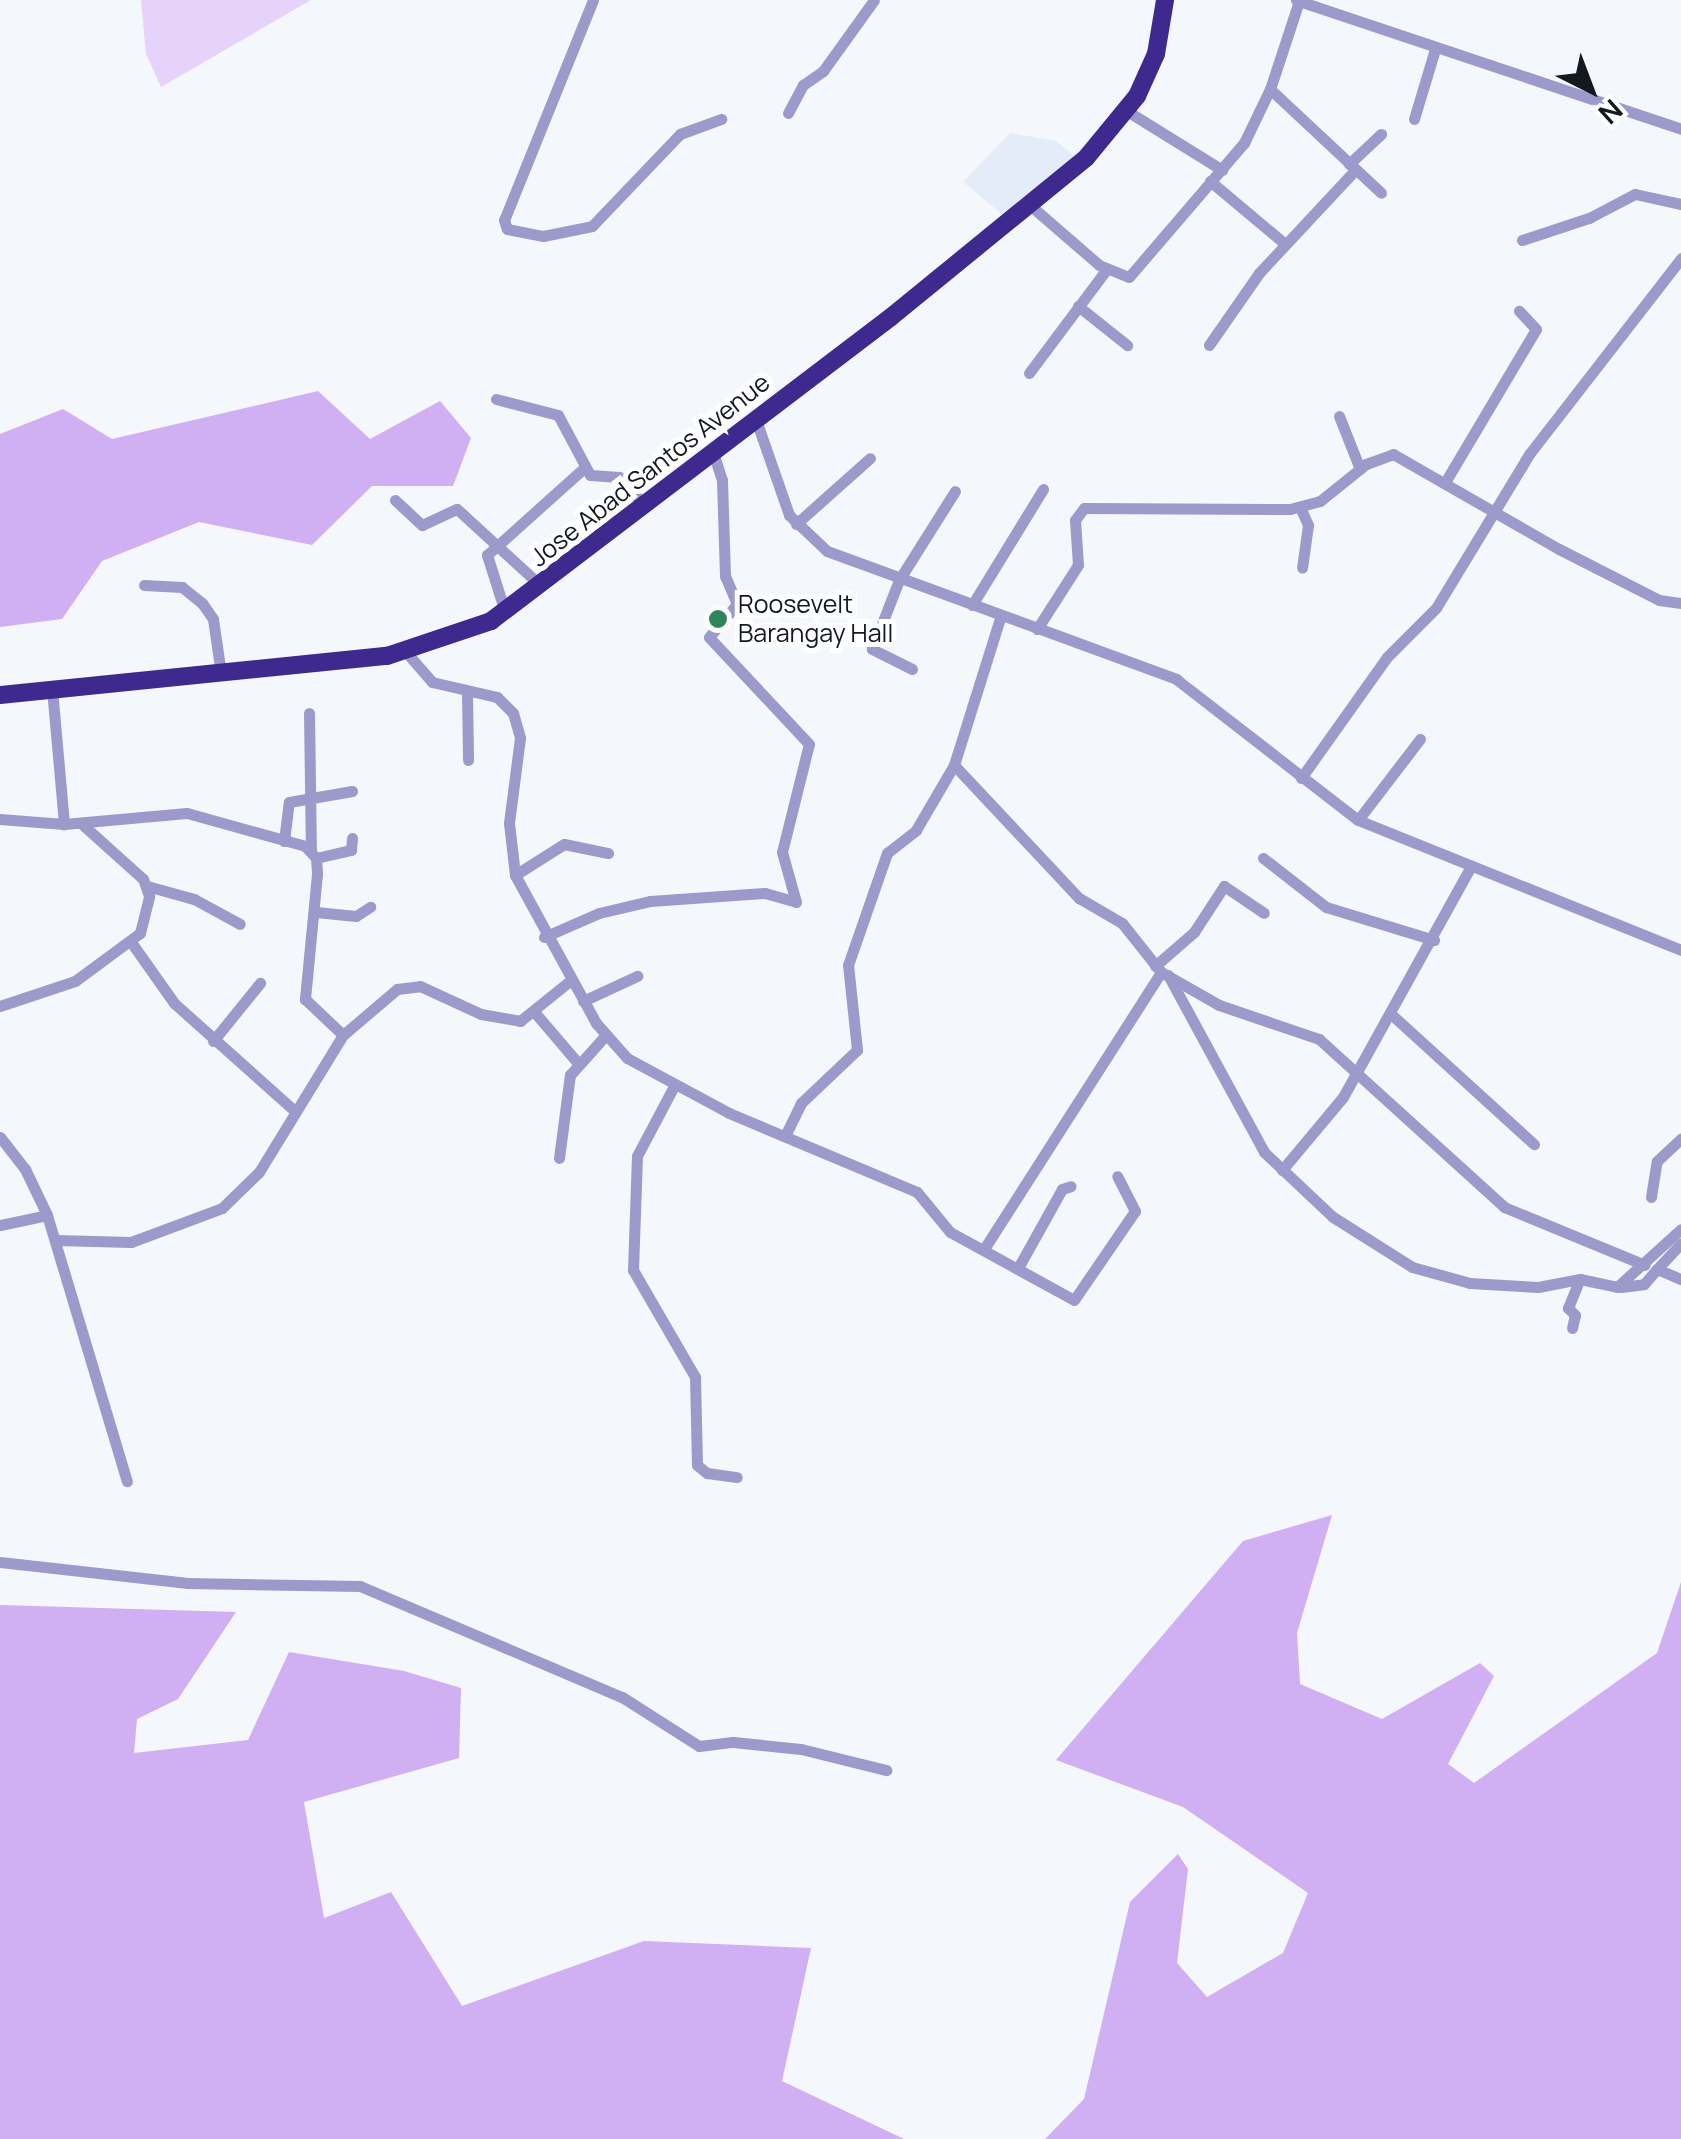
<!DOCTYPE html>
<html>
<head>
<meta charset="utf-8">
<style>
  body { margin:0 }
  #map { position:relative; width:1681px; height:2139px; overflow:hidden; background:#f4f7fc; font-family:Manrope,sans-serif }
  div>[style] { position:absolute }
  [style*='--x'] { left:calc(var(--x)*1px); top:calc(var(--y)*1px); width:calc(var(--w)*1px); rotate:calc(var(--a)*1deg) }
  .built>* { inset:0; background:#e5ecf9 }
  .green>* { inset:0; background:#e6d3fb }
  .forest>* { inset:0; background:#d0b0f2 }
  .minor>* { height:11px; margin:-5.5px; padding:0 5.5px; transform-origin:5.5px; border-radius:5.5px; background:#9b9acb }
  .highway>* { height:18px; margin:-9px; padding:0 9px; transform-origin:9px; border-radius:9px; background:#3e2a8f }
  .dots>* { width:28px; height:28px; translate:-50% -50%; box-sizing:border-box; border:5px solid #fff; border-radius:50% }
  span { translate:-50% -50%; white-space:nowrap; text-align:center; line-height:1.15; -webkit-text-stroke:10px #fff; paint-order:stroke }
  .street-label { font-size:25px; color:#141921 }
  .poi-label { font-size:25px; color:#141921 }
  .left { translate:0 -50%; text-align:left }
  .north { position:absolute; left:1541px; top:40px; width:100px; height:100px; -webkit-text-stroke:8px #fff; paint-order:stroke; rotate:138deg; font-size:28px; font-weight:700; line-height:40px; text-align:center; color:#141921 }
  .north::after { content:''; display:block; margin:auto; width:35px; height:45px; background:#141921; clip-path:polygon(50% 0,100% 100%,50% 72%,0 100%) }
</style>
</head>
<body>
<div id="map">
  <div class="built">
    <div style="clip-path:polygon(1010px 133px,1056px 141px,1076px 157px,1007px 218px,963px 182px)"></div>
  </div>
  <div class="green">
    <div style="clip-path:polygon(141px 0,311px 0,161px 87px,146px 54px)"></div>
  </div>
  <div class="forest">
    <div style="clip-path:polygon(318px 391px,370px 439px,440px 401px,471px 438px,453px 486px,372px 486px,312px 545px,199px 522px,102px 561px,62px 619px,0 627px,0 434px,63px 409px,112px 439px)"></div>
    <div style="clip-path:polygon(1332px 1515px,1297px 1633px,1300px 1684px,1382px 1719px,1480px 1663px,1494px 1676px,1448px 1764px,1474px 1783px,1657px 1653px,1681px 1582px,1681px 2139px,1045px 2139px,1084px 2099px,1130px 1902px,1178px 1854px,1188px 1869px,1177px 1963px,1207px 1997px,1283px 1953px,1308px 1893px,1183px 1807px,1056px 1760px,1243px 1541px)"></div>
    <div style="clip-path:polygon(0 1605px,236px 1612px,178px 1699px,137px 1719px,134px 1753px,248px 1740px,289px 1652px,404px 1671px,461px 1688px,459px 1758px,304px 1802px,324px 1918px,391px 1892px,462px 2006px,644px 1941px,811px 1948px,782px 2081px,904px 2139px,0 2139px)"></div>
  </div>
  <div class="minor">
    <div style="--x:593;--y:0;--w:237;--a:112"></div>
    <div style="--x:504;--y:220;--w:9;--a:72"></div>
    <div style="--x:507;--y:229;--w:37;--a:11"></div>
    <div style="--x:543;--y:236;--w:50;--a:-11.5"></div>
    <div style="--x:592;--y:226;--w:127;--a:-46.3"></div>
    <div style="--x:680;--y:134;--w:44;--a:-20.1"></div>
    <div style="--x:1296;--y:0;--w:406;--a:18.5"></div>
    <div style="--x:1299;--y:1;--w:93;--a:108.2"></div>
    <div style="--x:1270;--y:89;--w:152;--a:43.1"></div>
    <div style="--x:1127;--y:111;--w:112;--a:31.8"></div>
    <div style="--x:788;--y:113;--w:32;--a:-62"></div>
    <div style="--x:803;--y:85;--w:24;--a:-35"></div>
    <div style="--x:823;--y:71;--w:87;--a:-54.3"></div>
    <div style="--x:1414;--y:119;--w:73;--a:-73.3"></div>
    <div style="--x:1349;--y:164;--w:44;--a:-43.2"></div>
    <div style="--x:1210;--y:181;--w:98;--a:40"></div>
    <div style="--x:1031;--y:206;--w:90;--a:40.9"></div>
    <div style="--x:1099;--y:265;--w:32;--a:22"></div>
    <div style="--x:1129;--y:277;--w:177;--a:-49.4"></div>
    <div style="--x:1244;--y:143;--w:60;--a:-64.3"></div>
    <div style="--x:1522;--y:240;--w:71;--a:-18.2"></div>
    <div style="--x:1589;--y:218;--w:52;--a:-27.6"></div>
    <div style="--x:1635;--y:194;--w:47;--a:12.3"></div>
    <div style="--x:1078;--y:306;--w:63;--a:38.5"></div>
    <div style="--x:1209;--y:345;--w:88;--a:-55.2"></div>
    <div style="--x:1259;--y:273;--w:141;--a:-47"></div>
    <div style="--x:1029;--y:373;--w:129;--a:-53.2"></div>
    <div style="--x:496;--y:399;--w:64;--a:14.5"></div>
    <div style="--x:558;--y:415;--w:68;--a:61.9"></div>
    <div style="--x:590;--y:475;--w:29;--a:4"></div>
    <div style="--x:619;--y:477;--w:39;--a:48"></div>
    <div style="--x:1339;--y:416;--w:57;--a:68.4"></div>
    <div style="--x:756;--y:420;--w:101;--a:70.8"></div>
    <div style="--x:789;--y:515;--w:52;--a:43.5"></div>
    <div style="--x:827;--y:551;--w:372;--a:20.1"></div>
    <div style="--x:1176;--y:679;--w:230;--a:37.8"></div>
    <div style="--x:1358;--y:820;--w:348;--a:21.9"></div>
    <div style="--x:1447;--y:479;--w:174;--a:-59.3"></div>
    <div style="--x:1536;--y:329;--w:25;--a:-133"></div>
    <div style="--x:395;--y:500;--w:37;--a:43"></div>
    <div style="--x:422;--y:525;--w:38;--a:-25"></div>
    <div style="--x:457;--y:509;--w:114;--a:42.5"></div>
    <div style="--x:1300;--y:507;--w:20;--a:66"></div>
    <div style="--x:1308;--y:525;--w:43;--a:97.9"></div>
    <div style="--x:796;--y:524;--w:99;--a:-41.7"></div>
    <div style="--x:144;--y:585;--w:38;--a:3"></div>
    <div style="--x:182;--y:587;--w:26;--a:39"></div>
    <div style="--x:202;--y:603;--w:19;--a:55"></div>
    <div style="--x:213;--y:619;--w:56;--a:81.7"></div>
    <div style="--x:972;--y:605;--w:136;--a:-58.5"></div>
    <div style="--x:505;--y:612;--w:60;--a:-107.5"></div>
    <div style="--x:487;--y:555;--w:132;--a:-41.9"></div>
    <div style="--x:1037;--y:629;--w:76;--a:-57.4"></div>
    <div style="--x:1078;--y:565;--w:45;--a:-93.8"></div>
    <div style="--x:1075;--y:520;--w:15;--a:-53"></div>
    <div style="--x:1084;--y:508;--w:206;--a:0.3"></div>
    <div style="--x:1290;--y:509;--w:31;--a:-15"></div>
    <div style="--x:1320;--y:501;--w:59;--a:-38.8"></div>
    <div style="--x:1366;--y:464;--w:29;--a:-20"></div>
    <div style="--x:1393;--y:454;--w:191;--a:29.8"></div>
    <div style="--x:1559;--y:549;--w:112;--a:27"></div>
    <div style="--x:1659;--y:600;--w:22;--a:8"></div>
    <div style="--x:406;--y:652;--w:40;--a:49"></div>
    <div style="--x:432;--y:682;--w:67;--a:13"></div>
    <div style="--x:497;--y:697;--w:23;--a:45"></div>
    <div style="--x:513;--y:713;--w:26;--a:74"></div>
    <div style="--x:520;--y:738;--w:86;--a:97.4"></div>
    <div style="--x:509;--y:823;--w:52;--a:83.4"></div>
    <div style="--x:515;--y:875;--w:169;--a:61.3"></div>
    <div style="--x:596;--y:1023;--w:47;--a:48.5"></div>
    <div style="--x:627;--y:1058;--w:116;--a:28.3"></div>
    <div style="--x:729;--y:1113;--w:204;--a:22.8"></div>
    <div style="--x:917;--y:1192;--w:52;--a:50.5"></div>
    <div style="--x:950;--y:1232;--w:141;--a:28.7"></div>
    <div style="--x:1074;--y:1300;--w:108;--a:-55.6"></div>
    <div style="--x:1135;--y:1211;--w:39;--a:-117"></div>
    <div style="--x:912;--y:669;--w:45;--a:-153.4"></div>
    <div style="--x:872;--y:649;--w:74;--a:-68.6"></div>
    <div style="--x:899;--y:580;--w:105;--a:-57.8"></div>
    <div style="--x:52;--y:689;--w:136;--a:84.9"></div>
    <div style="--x:467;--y:693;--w:67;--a:89.1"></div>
    <div style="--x:309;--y:713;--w:137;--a:89.2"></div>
    <div style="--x:954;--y:765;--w:183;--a:46.8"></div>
    <div style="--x:1079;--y:898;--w:50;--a:30.2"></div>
    <div style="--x:1122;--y:923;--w:63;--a:51.5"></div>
    <div style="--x:1161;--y:972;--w:67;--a:29.6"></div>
    <div style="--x:1219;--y:1005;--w:106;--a:18.8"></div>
    <div style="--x:1319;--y:1039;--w:250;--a:42.2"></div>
    <div style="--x:1504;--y:1207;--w:152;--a:22.4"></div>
    <div style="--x:1301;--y:778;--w:148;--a:-54.6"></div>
    <div style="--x:1387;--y:657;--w:69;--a:-45"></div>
    <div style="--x:1436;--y:608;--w:181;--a:-58.8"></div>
    <div style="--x:1530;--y:453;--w:247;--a:-52.2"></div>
    <div style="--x:0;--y:819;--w:64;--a:4.5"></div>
    <div style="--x:64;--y:824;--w:123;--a:-5.1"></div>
    <div style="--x:187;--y:813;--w:123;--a:15.6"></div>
    <div style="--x:305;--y:846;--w:16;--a:47"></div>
    <div style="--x:316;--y:858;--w:16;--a:86"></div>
    <div style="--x:317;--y:874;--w:126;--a:95.5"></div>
    <div style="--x:305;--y:999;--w:52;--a:43.5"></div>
    <div style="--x:1358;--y:820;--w:102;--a:-52.6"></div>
    <div style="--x:284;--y:841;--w:39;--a:-83"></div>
    <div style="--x:289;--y:802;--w:64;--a:-9.9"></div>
    <div style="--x:316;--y:858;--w:36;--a:-13"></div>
    <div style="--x:351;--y:850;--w:12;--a:-85"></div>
    <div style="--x:1263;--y:858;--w:80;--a:37.9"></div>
    <div style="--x:1326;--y:907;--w:113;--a:17"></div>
    <div style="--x:515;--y:875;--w:58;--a:-32.3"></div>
    <div style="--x:564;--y:844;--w:45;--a:11.6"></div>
    <div style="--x:147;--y:886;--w:49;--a:15.5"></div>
    <div style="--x:194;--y:899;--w:52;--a:28.5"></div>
    <div style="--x:316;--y:912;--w:40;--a:5.7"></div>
    <div style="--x:356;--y:916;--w:17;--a:-33"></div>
    <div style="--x:544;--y:937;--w:60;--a:-23.6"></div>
    <div style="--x:599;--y:913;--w:52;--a:-13.2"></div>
    <div style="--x:650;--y:901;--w:115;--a:-4"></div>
    <div style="--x:765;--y:893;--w:32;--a:16"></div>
    <div style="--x:796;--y:902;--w:52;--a:-105.6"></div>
    <div style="--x:782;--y:852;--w:111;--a:-76"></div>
    <div style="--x:809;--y:744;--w:146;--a:-133.1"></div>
    <div style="--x:709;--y:637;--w:43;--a:-49.7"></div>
    <div style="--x:737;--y:604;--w:30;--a:-113"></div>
    <div style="--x:725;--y:576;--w:96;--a:-91.8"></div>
    <div style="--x:722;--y:480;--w:28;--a:-108"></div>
    <div style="--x:131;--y:942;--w:75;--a:54.8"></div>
    <div style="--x:174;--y:1003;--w:162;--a:41.8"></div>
    <div style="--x:1155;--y:966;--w:52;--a:-41.1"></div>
    <div style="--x:1194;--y:932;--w:55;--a:-56.9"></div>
    <div style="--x:1224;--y:886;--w:48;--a:34"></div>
    <div style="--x:1168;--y:975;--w:201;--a:61.5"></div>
    <div style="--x:1264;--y:1152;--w:95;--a:43.3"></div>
    <div style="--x:1333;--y:1217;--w:93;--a:32.3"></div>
    <div style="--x:1412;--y:1267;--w:60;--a:15.4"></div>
    <div style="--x:1470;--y:1283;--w:68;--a:3.4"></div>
    <div style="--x:1538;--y:1287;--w:43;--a:-10.8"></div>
    <div style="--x:1580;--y:1279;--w:38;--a:12"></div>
    <div style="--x:1617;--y:1287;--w:86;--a:-42.2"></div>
    <div style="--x:583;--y:1001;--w:60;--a:-24.8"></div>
    <div style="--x:0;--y:1006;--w:79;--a:-18.4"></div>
    <div style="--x:75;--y:981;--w:81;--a:-36.4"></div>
    <div style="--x:140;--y:933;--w:38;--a:-76"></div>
    <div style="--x:149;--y:896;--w:18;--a:-109"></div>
    <div style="--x:143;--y:879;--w:82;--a:-138"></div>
    <div style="--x:536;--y:1014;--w:63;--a:49.5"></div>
    <div style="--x:1392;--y:1015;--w:192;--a:42.3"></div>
    <div style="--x:213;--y:1041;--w:75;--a:-51"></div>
    <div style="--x:674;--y:1086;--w:79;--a:117.9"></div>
    <div style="--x:637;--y:1156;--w:114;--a:92"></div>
    <div style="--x:633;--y:1270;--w:124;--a:59.9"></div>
    <div style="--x:695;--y:1377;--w:88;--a:88.7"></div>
    <div style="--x:697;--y:1465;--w:13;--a:39"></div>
    <div style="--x:707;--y:1473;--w:30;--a:8"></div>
    <div style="--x:785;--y:1136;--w:37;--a:-64"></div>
    <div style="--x:801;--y:1103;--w:77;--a:-43.4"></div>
    <div style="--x:857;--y:1050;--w:85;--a:-96"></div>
    <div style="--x:848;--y:965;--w:119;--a:-70.8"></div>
    <div style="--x:887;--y:853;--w:37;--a:-38"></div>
    <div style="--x:916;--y:830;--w:75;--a:-59.7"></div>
    <div style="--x:954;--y:765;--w:157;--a:-72.6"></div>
    <div style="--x:0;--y:1137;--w:41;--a:52"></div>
    <div style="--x:25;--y:1169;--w:51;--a:64.4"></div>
    <div style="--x:47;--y:1215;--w:278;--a:73.3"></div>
    <div style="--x:559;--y:1158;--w:84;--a:-82.5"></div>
    <div style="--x:570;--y:1075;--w:52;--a:-48.1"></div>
    <div style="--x:1282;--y:1170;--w:95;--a:-50.1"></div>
    <div style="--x:1343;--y:1097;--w:264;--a:-61"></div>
    <div style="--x:1651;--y:1197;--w:36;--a:-81"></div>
    <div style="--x:1657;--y:1161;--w:33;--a:-43"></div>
    <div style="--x:0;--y:1225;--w:48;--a:-12"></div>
    <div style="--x:56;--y:1240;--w:75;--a:1.5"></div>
    <div style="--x:131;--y:1242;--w:97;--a:-20.5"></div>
    <div style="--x:222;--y:1208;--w:52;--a:-44.2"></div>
    <div style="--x:259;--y:1172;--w:161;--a:-58.5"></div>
    <div style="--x:343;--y:1035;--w:71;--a:-40.4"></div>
    <div style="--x:397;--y:989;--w:23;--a:-7"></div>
    <div style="--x:420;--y:986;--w:67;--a:24.7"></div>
    <div style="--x:481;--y:1014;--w:40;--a:10"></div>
    <div style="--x:520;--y:1021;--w:65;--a:-38.8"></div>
    <div style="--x:984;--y:1249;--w:329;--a:-57.4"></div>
    <div style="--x:1018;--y:1268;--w:90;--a:-60.9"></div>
    <div style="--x:1062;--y:1189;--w:9;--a:-18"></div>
    <div style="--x:1657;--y:1269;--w:35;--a:-47"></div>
    <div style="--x:1621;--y:1287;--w:23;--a:-7"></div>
    <div style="--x:1644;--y:1284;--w:20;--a:-49"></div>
    <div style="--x:1657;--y:1269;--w:26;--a:23"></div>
    <div style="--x:1572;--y:1328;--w:13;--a:-77"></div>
    <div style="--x:1575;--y:1315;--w:10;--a:-135"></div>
    <div style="--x:1568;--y:1308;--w:31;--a:-68"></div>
    <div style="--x:0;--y:1562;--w:189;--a:6.4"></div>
    <div style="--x:188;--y:1583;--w:172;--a:1"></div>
    <div style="--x:360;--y:1586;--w:285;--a:23"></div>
    <div style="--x:622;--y:1697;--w:91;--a:32.5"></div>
    <div style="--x:699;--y:1746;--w:34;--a:-7"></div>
    <div style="--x:733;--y:1742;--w:68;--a:5.9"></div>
    <div style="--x:801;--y:1749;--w:88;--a:13.9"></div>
  </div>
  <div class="highway">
    <div style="--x:0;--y:695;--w:389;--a:-5.8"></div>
    <div style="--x:387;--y:656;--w:110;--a:-18.6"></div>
    <div style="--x:491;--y:621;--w:502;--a:-37.23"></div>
    <div style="--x:891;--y:317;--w:252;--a:-39.2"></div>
    <div style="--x:1086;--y:158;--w:80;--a:-50.6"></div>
    <div style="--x:1137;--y:96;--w:46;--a:-65.7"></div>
    <div style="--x:1156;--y:54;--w:55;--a:-80.5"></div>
  </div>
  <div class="dots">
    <div style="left:718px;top:619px;background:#2f865a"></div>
  </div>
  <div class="street-label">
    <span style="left:650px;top:470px;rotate:-38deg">Jose Abad Santos Avenue</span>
  </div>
  <div class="poi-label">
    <span class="left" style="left:738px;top:619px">Roosevelt<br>Barangay Hall</span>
  </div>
  <div class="north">N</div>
</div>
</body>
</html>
